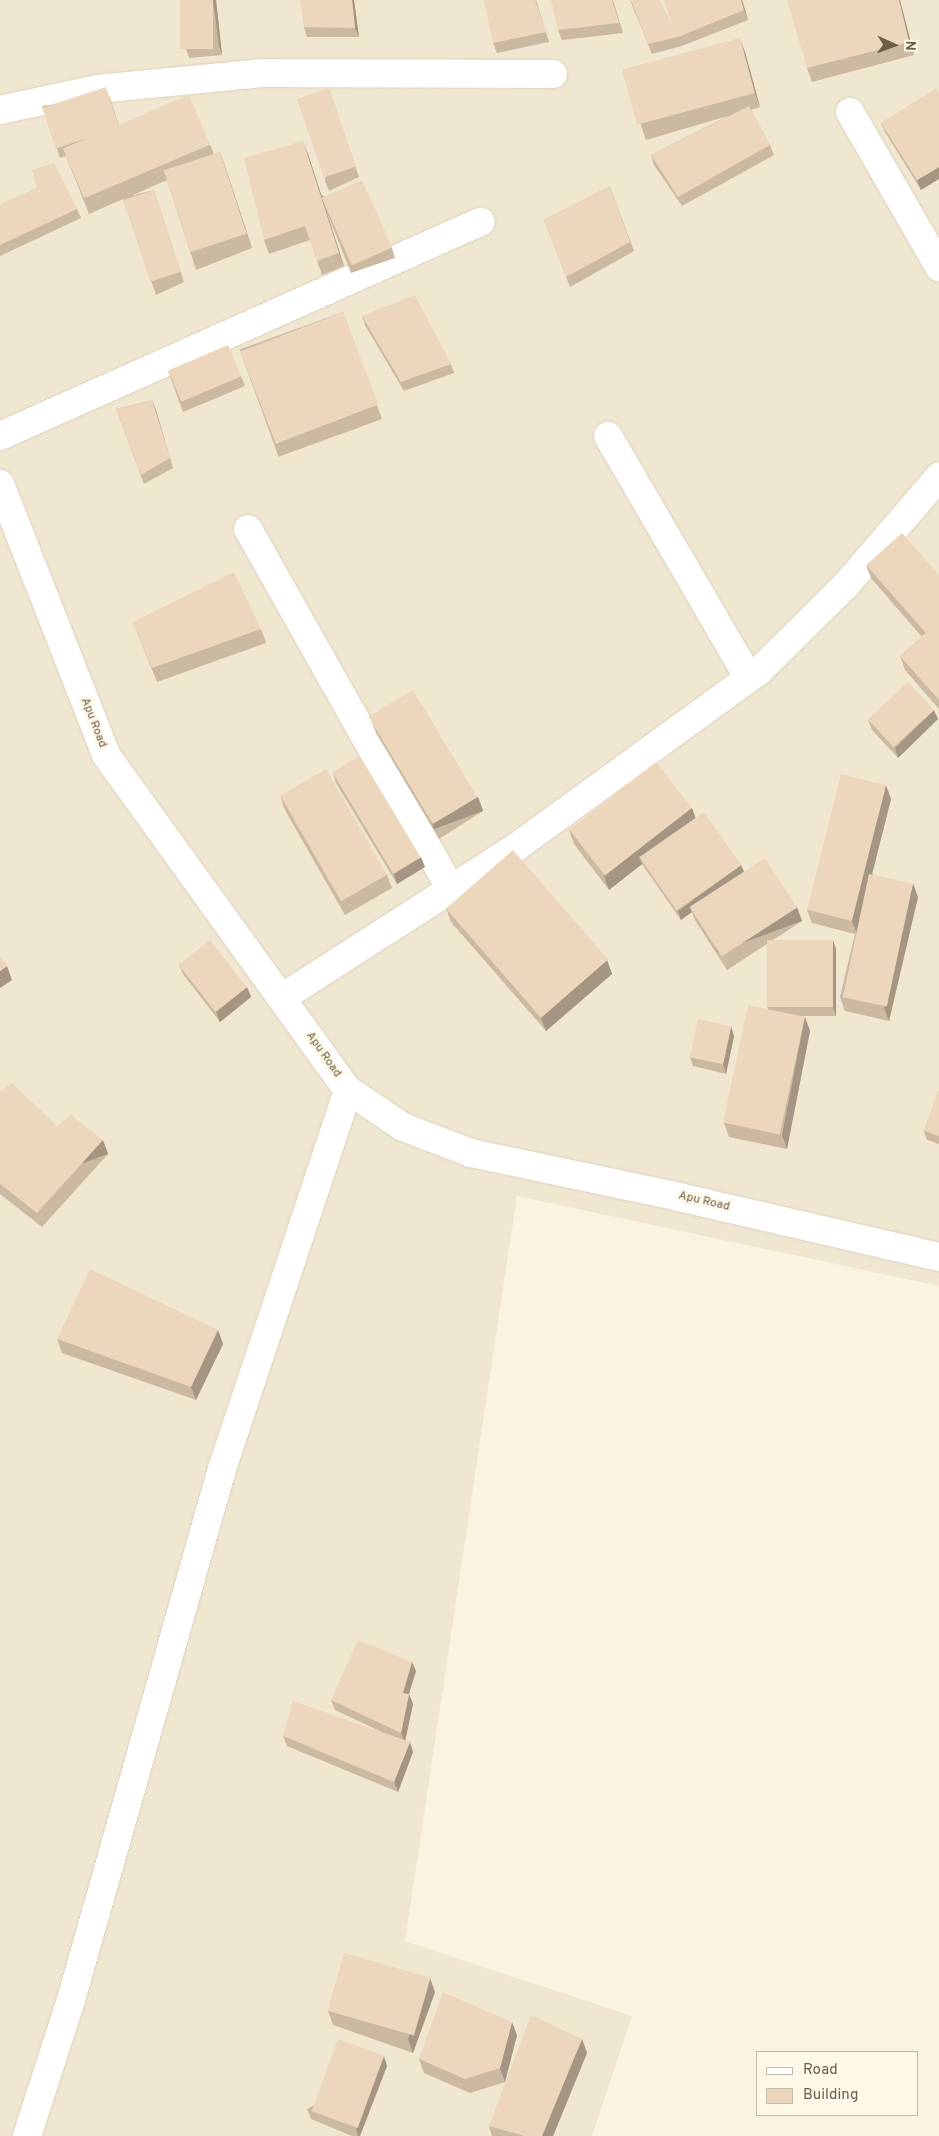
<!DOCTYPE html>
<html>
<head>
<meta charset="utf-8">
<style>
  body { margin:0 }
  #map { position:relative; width:939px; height:2136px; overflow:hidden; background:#f9f4e2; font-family:Overpass,sans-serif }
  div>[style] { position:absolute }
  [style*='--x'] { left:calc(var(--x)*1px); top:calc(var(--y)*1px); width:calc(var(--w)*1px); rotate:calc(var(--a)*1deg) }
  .residential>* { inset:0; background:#f0e7d1 }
  .roads { filter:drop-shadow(0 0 1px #dcd1bf) drop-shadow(0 0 1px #dcd1bf) }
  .street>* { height:28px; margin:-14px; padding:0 14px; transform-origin:14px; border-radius:14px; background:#fff }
  .wall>* { inset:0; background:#cbb9a2; transform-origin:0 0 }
  .shaded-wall>* { inset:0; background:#a59684; transform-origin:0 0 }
  .building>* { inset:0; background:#ecd7bc; transform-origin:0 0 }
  span { translate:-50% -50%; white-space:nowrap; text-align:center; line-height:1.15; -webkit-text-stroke:5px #fdf8e7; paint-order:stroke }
  .street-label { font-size:12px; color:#6e5d4b }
  .legend { position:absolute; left:756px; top:2051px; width:162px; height:65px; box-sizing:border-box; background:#fdf8e7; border:1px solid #c4baa9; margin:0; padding:6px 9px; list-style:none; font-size:15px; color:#6e5d4b }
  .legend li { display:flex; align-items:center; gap:10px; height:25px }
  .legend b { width:25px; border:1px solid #c4baa9 }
  .north { position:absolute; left:869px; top:20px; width:50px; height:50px; -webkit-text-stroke:4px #fdf8e7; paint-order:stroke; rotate:92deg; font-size:14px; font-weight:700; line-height:20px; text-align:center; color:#6e5d4b }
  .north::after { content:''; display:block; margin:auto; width:18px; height:22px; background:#6e5d4b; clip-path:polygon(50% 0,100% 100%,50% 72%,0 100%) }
</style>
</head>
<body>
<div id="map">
  <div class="residential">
    <div style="clip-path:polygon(0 0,939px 0,939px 1286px,517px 1196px,405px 1941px,632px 2016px,592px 2136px,0 2136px)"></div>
  </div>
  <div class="roads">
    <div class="street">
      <div style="--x:0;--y:110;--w:99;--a:-12.2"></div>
      <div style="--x:97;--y:89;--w:166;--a:-5.5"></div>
      <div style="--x:262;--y:73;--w:291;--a:0.2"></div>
      <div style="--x:850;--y:112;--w:179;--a:60.1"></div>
      <div style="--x:0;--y:436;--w:526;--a:-24.03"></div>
      <div style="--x:608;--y:436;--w:280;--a:59.8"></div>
      <div style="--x:0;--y:484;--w:291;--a:68.6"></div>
      <div style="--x:106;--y:755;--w:413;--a:54.2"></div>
      <div style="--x:348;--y:1090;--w:66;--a:33.9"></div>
      <div style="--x:403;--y:1127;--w:73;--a:20.9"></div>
      <div style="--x:471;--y:1153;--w:213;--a:11.9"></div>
      <div style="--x:679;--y:1197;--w:267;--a:13"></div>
      <div style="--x:248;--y:529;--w:413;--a:60.6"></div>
      <div style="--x:283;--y:997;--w:276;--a:-32.7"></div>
      <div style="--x:515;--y:848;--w:301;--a:-36"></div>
      <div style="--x:759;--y:671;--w:122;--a:-44.7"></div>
      <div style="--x:846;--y:585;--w:143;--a:-49.3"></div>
      <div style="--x:27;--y:2136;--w:143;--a:-72.1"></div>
      <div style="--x:71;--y:2000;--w:552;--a:-74.13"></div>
      <div style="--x:222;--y:1469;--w:399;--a:-71.6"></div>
    </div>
  </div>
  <div class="wall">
    <div style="clip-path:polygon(180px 0,216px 0,222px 55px,189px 58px,186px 49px)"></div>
    <div style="clip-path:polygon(354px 0,359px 37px,307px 37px,304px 27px)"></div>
    <div style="clip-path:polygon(536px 0,549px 42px,497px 53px,493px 43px)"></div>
    <div style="clip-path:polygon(613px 0,623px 33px,562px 40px,558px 30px)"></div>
    <div style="clip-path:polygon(630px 0,675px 31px,664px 0,742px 0,748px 20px,682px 46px,652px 54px)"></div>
    <div style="clip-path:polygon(900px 0,914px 55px,812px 82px,807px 68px)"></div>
    <div style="clip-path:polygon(745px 52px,760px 107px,751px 110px,770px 145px,774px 155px,682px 206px,654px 165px,651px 155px,728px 116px,646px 140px,623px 73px)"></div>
    <div style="clip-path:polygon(329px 88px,359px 177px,329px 191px,325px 181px)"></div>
    <div style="clip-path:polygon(939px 93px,921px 190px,885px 132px,881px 123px)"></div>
    <div style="clip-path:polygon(110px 97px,120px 129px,210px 145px,214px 154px,220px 152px,252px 248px,196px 270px,167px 180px,131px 196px,154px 190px,184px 282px,156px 295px,123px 199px,89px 214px,66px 156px,60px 158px,42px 106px)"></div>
    <div style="clip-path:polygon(308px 154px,321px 194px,392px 248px,395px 258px,351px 273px,326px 210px,344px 266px,322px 275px,310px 240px,269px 254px,264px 240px)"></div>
    <div style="clip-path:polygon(610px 186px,634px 251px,570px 287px,544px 220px)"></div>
    <div style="clip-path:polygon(37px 188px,77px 209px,81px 218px,0 256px,0 205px)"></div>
    <div style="left:343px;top:312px;width:114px;height:110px;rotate:70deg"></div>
    <div style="clip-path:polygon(362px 316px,451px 364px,454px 373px,404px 391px,365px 325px)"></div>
    <div style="clip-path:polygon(168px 371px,241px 376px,245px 386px,183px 412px)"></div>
    <div style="clip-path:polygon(152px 400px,173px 468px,144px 484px,116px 409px)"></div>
    <div style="clip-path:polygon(866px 565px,939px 575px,939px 709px,905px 670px,900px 656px,922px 637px,871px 578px)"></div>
    <div style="clip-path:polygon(133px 622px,261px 629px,266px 643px,157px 682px)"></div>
    <div style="clip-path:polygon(938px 719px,898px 758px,872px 730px,868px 720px)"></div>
    <div style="clip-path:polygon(371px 720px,478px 797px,483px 811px,439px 839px,376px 733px)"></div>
    <div style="clip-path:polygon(333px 773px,425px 867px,397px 884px,336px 783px)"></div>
    <div style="clip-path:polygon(280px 796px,387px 875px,392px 888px,345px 915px,285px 810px)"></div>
    <div style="clip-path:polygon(891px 799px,872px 874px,918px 897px,889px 1021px,845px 1011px,840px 997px,855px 934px,812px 923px,807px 910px)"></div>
    <div style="clip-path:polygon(692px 808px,695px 818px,741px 865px,744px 871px,802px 921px,773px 940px,836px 949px,836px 1016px,800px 1016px,805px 1017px,810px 1031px,787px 1149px,729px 1137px,724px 1123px,768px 1009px,767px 1007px,767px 944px,727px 970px,695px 920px,692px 912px,681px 920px,644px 867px,642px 864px,609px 890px,574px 844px,569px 830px)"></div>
    <div style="clip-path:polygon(446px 908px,607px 960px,612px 974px,546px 1031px,451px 922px)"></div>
    <div style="clip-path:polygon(179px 965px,247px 987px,251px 997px,220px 1022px,183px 974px)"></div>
    <div style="clip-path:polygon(734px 1036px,726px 1074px,693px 1066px,690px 1057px)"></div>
    <div style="clip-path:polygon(939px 1090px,939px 1144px,927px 1140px,924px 1131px)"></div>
    <div style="clip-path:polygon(0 1092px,57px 1126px,108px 1154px,42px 1227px,0 1194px)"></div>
    <div style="clip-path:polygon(218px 1330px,223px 1344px,196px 1400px,62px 1353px,57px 1339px)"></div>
    <div style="clip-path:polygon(412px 1662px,416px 1671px,409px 1694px,413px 1704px,405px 1740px,413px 1752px,398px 1792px,287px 1746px,283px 1736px,386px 1734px,335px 1710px,331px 1700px)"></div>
    <div style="clip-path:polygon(435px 1992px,413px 2053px,333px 2025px,328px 2011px)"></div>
    <div style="clip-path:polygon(517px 2035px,505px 2082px,470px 2093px,424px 2073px,419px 2059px)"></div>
    <div style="clip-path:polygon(582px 2039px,587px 2053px,553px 2136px,492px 2136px,489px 2126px)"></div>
    <div style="clip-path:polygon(387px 2066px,360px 2136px,352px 2136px,311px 2119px,307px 2109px)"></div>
  </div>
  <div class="shaded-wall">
    <div style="clip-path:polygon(213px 0,216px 0,222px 55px,219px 46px)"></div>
    <div style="clip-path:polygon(352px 0,354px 0,359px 37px,355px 28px)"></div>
    <div style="clip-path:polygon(741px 0,742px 0,748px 20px,744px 10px)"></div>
    <div style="clip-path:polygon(899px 0,900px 0,914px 55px,909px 42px)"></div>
    <div style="clip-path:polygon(740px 38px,745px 52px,760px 107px,755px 93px)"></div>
    <div style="clip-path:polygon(303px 141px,308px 154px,344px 266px,339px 253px)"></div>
    <div style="clip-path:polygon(220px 152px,225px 166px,252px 248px,247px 234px)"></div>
    <div style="clip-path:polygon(939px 167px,939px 179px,921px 190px,917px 180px)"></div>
    <div style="clip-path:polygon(152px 400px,156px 410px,173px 468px,170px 458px)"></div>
    <div style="clip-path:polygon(934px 710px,938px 719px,898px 758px,895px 748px)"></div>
    <div style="clip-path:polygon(886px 785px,891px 799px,857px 934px,852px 921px)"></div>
    <div style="left:478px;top:797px;width:15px;height:52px;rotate:70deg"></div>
    <div style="clip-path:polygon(692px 808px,697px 822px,640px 858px,642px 864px,609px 890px,604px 876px)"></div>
    <div style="clip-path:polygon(421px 857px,425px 867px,397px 884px,394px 874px)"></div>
    <div style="clip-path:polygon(741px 865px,745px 874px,690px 907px,692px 912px,681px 920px,678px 911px)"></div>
    <div style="clip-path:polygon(913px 883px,918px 897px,889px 1021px,884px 1008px)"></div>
    <div style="left:797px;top:907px;width:15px;height:90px;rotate:70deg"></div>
    <div style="clip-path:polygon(833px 940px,836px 949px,836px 1016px,833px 1007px)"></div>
    <div style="clip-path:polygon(607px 960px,612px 974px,546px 1031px,541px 1018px)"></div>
    <div style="clip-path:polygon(7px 966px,12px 980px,0 988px,0 971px)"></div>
    <div style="clip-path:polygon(247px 987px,251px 997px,220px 1022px,216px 1012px)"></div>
    <div style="clip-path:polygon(805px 1017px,810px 1031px,787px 1149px,782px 1135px)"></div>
    <div style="clip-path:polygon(731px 1026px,734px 1036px,726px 1074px,723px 1064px)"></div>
    <div style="left:103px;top:1140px;width:15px;height:98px;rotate:70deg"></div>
    <div style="clip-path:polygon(218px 1330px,223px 1344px,196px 1400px,191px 1387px)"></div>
    <div style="clip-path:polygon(412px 1662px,416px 1671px,406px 1703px,403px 1693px)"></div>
    <div style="clip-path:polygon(409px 1694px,413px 1704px,405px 1742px,401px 1733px)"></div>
    <div style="clip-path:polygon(410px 1742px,413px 1752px,398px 1792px,394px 1782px)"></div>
    <div style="clip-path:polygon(430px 1978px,435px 1992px,413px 2053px,408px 2039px)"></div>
    <div style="clip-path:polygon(512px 2022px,517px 2035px,505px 2082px,500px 2068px)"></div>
    <div style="clip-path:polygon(582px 2039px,587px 2053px,553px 2136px,542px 2136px)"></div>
    <div style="clip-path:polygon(384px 2056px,387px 2066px,360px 2136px,358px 2136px,356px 2129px)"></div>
  </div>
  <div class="building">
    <div style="left:180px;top:0;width:33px;height:49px"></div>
    <div style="clip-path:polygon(300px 0,352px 0,355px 28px,304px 27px)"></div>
    <div style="clip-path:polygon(484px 0,535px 0,546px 32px,493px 43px)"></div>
    <div style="clip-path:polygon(551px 0,612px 0,619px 23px,558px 30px)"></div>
    <div style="clip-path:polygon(631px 0,660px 0,675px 31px,664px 0,741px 0,744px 10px,678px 37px,648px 44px)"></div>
    <div style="clip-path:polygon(787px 0,899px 0,909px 42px,807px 68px)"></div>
    <div style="left:740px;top:38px;width:57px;height:122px;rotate:75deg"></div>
    <div style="left:106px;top:87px;width:43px;height:67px;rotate:72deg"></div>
    <div style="left:329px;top:88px;width:83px;height:34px;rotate:71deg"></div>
    <div style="clip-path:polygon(936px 88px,939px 93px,939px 167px,917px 180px,881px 123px)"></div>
    <div style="left:189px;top:95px;width:54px;height:137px;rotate:67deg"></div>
    <div style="clip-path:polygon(749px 106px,770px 145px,678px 197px,651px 155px)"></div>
    <div style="clip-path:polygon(303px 141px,339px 253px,317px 261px,305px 226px,264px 240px,244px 158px)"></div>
    <div style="left:220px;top:152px;width:86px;height:59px;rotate:72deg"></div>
    <div style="clip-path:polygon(54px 163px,77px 209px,0 245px,0 205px,37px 188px,32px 170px)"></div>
    <div style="left:362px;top:180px;width:74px;height:44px;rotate:66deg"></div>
    <div style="clip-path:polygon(610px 186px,630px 242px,566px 277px,544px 220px)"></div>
    <div style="left:154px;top:190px;width:86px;height:32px;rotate:72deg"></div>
    <div style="clip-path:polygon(415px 295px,451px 364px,401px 382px,362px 316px)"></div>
    <div style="left:343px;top:312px;width:99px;height:110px;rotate:69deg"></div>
    <div style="left:228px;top:345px;width:34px;height:65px;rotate:67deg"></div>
    <div style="clip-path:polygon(152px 400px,170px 458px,141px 475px,116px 409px)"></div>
    <div style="clip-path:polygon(902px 533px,939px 575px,939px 700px,900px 656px,926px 633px,866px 565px)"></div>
    <div style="clip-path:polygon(234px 572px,261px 629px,152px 668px,133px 622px)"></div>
    <div style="left:908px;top:682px;width:38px;height:55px;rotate:47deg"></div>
    <div style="left:413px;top:690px;width:125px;height:52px;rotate:59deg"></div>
    <div style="left:360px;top:756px;width:118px;height:32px;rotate:59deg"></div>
    <div style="left:656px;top:762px;width:58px;height:110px;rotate:52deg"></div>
    <div style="left:326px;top:769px;width:122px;height:53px;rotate:60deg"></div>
    <div style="left:841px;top:774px;width:46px;height:140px;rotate:14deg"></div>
    <div style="left:704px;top:812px;width:65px;height:79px;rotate:55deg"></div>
    <div style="left:513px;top:850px;width:145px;height:89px;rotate:49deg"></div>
    <div style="left:765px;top:858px;width:59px;height:90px;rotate:57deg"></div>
    <div style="left:869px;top:874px;width:45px;height:126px;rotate:12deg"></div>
    <div style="left:210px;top:940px;width:60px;height:40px;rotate:52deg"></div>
    <div style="left:767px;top:940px;width:66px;height:67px"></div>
    <div style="clip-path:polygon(0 957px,7px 966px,0 971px)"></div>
    <div style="left:748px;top:1005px;width:58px;height:120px;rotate:12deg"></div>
    <div style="left:698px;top:1019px;width:34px;height:39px;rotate:12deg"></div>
    <div style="clip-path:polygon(12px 1083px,57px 1126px,71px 1115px,103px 1140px,37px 1213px,0 1184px,0 1092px)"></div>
    <div style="clip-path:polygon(939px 1090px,939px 1136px,924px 1131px)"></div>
    <div style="clip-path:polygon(90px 1269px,218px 1330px,191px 1387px,57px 1339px)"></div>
    <div style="clip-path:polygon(358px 1640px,412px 1662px,403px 1693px,409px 1694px,401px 1733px,331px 1700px)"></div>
    <div style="clip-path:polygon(293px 1701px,410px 1742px,394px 1782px,283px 1736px)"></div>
    <div style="left:344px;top:1953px;width:90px;height:60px;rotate:16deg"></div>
    <div style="clip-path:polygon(443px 1992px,512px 2022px,500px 2068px,465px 2079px,419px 2059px)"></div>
    <div style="clip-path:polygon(531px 2015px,582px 2039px,542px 2136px,524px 2136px,489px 2126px)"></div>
    <div style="left:338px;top:2039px;width:49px;height:77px;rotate:20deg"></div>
  </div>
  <div class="street-label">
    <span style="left:93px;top:723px;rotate:69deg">Apu Road</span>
    <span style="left:323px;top:1055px;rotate:55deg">Apu Road</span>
    <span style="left:704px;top:1202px;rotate:13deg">Apu Road</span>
  </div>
  <ul class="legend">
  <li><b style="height:6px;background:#fff"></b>Road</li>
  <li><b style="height:14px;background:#ecd7bc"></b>Building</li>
  </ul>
  <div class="north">N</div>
</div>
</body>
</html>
